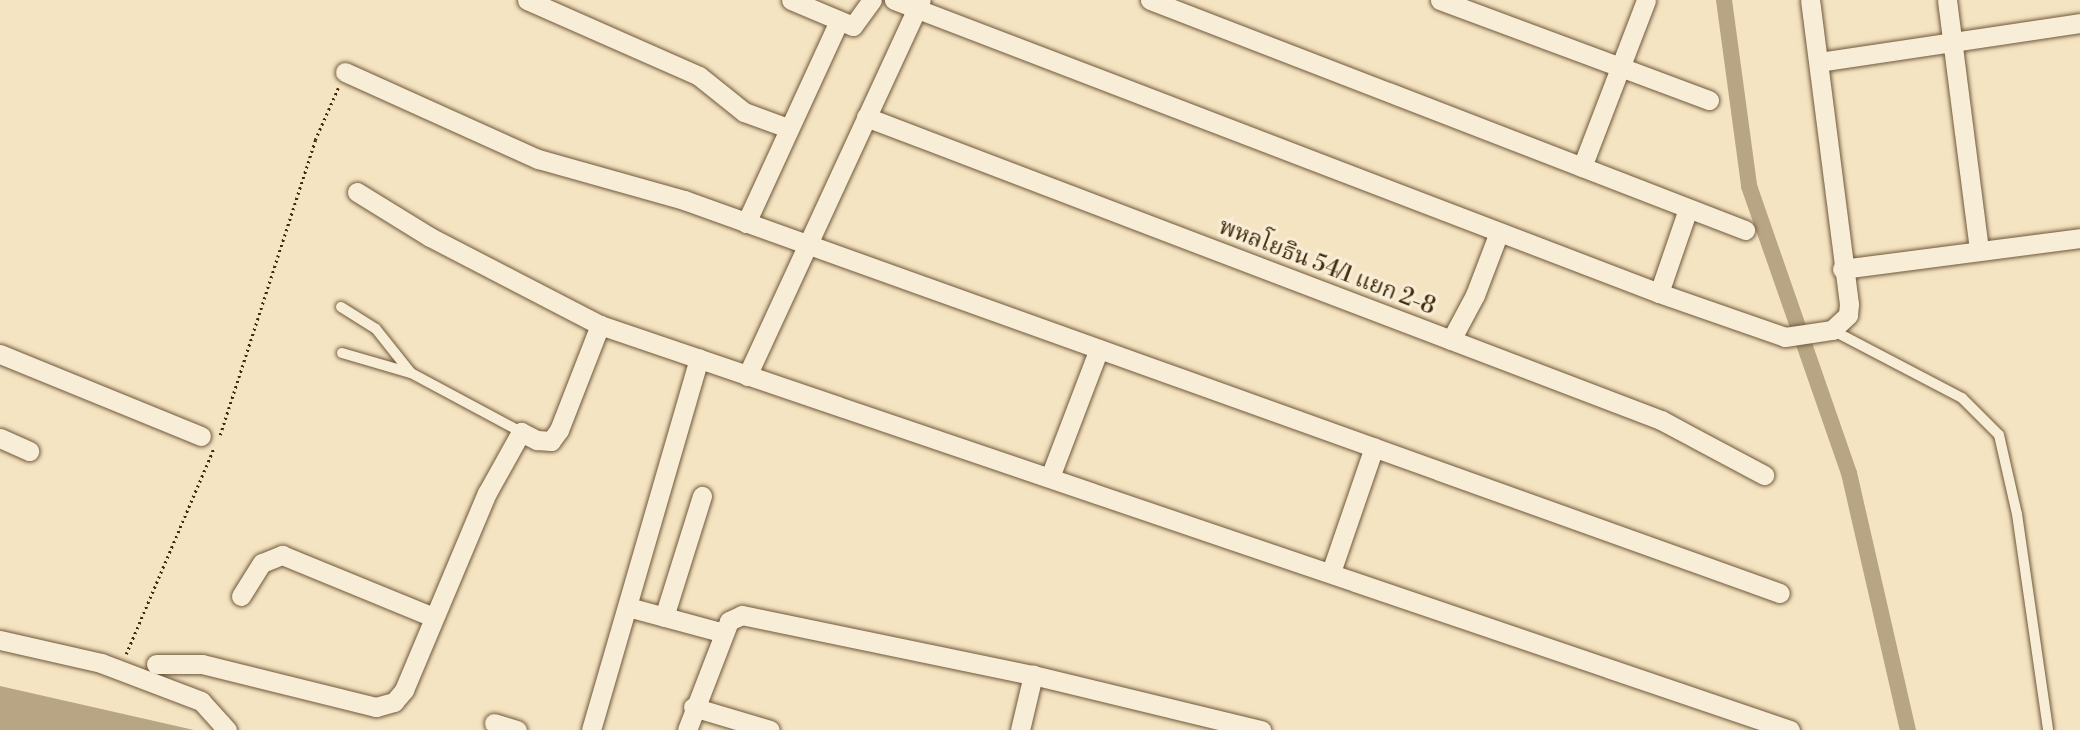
<!DOCTYPE html>
<html>
<head>
<meta charset="utf-8">
<style>
  body { margin:0 }
  #map { position:relative; width:2080px; height:730px; overflow:hidden; background:#f5e4c2; font-family:"Libre Bodoni","Noto Serif Thai",serif }
  div>[style] { position:absolute }
  [style*='--x'] { left:calc(var(--x)*1px); top:calc(var(--y)*1px); width:calc(var(--w)*1px); rotate:calc(var(--a)*1deg) }
  .water>* { inset:0; background:#b8a584 }
  .canal>* { height:16px; margin:-8px; padding:0 8px; transform-origin:8px; border-radius:8px; background:#b8a584 }
  .path>* { height:2.5px; margin-top:-1.25px; transform-origin:0; background:repeating-linear-gradient(90deg,#422a0d 0 2px,transparent 0 5.5px) }
  .roads { filter:drop-shadow(0 0 2px #6f583a) drop-shadow(0 0 2px #6f583a) }
  .service>* { height:10px; margin:-5px; padding:0 5px; transform-origin:5px; border-radius:5px; background:#f8edd7 }
  .minor>* { height:19px; margin:-9.5px; padding:0 9.5px; transform-origin:9.5px; border-radius:9.5px; background:#f8edd7 }
  span { translate:-50% -50%; white-space:nowrap; text-align:center; line-height:1.15; -webkit-text-stroke:6px #f8edd7; paint-order:stroke }
  .street-label { font-size:23px; color:#422a0d }
</style>
</head>
<body>
<div id="map">
  <div class="water">
    <div style="clip-path:polygon(0 686px,194px 730px,0 730px)"></div>
  </div>
  <div class="canal">
    <div style="--x:1724;--y:0;--w:188;--a:82.3"></div>
    <div style="--x:1749;--y:186;--w:304;--a:70.8"></div>
    <div style="--x:1849;--y:473;--w:264;--a:77.1"></div>
  </div>
  <div class="path">
    <div style="--x:220;--y:435;--w:310;--a:-72.1"></div>
    <div style="--x:315;--y:140;--w:57;--a:-66.1"></div>
    <div style="--x:126;--y:654;--w:224;--a:-66.9"></div>
  </div>
  <div class="roads">
    <div class="service">
      <div style="--x:341;--y:307;--w:41;--a:32.2"></div>
      <div style="--x:376;--y:329;--w:56;--a:51.5"></div>
      <div style="--x:1832;--y:330;--w:147;--a:27.6"></div>
      <div style="--x:1962;--y:398;--w:52;--a:45"></div>
      <div style="--x:1999;--y:435;--w:81;--a:77.2"></div>
      <div style="--x:2017;--y:514;--w:218;--a:81.8"></div>
      <div style="--x:342;--y:353;--w:72;--a:16.2"></div>
      <div style="--x:411;--y:373;--w:125;--a:28.2"></div>
    </div>
    <div class="minor">
      <div style="--x:527;--y:0;--w:188;--a:23.8"></div>
      <div style="--x:699;--y:76;--w:58;--a:38.7"></div>
      <div style="--x:744;--y:112;--w:47;--a:20"></div>
      <div style="--x:791;--y:0;--w:67;--a:22.8"></div>
      <div style="--x:853;--y:26;--w:32;--a:-54"></div>
      <div style="--x:894;--y:0;--w:819;--a:20.96"></div>
      <div style="--x:1659;--y:293;--w:133;--a:19.2"></div>
      <div style="--x:1785;--y:337;--w:48;--a:-8.5"></div>
      <div style="--x:1832;--y:330;--w:22;--a:-43"></div>
      <div style="--x:1848;--y:315;--w:11;--a:-85"></div>
      <div style="--x:1849;--y:304;--w:306;--a:-97.3"></div>
      <div style="--x:1150;--y:0;--w:638;--a:21.13"></div>
      <div style="--x:1440;--y:0;--w:287;--a:20.4"></div>
      <div style="--x:1947;--y:0;--w:253;--a:82.7"></div>
      <div style="--x:1819;--y:62;--w:264;--a:-8.5"></div>
      <div style="--x:345;--y:72;--w:212;--a:24.3"></div>
      <div style="--x:538;--y:159;--w:152;--a:15.7"></div>
      <div style="--x:684;--y:200;--w:1164;--a:19.73"></div>
      <div style="--x:866;--y:117;--w:851;--a:20.86"></div>
      <div style="--x:1661;--y:420;--w:117;--a:28.1"></div>
      <div style="--x:1582;--y:167;--w:179;--a:-69"></div>
      <div style="--x:357;--y:192;--w:86;--a:31.7"></div>
      <div style="--x:430;--y:237;--w:191;--a:27.4"></div>
      <div style="--x:600;--y:325;--w:1257;--a:18.8"></div>
      <div style="--x:746;--y:223;--w:220;--a:-65.3"></div>
      <div style="--x:1842;--y:269;--w:240;--a:-7.4"></div>
      <div style="--x:1659;--y:293;--w:89;--a:-71"></div>
      <div style="--x:1451;--y:340;--w:51;--a:-61.9"></div>
      <div style="--x:1475;--y:295;--w:67;--a:-69.1"></div>
      <div style="--x:0;--y:354;--w:217;--a:22.2"></div>
      <div style="--x:747;--y:376;--w:414;--a:-65.2"></div>
      <div style="--x:0;--y:438;--w:32;--a:24"></div>
      <div style="--x:1050;--y:477;--w:137;--a:-69.1"></div>
      <div style="--x:1331;--y:572;--w:132;--a:-71"></div>
      <div style="--x:241;--y:596;--w:39;--a:-58"></div>
      <div style="--x:262;--y:563;--w:22;--a:-22"></div>
      <div style="--x:282;--y:555;--w:163;--a:22.3"></div>
      <div style="--x:628;--y:607;--w:99;--a:15.2"></div>
      <div style="--x:664;--y:617;--w:127;--a:-72.6"></div>
      <div style="--x:0;--y:640;--w:104;--a:12.8"></div>
      <div style="--x:101;--y:663;--w:107;--a:20.8"></div>
      <div style="--x:201;--y:701;--w:39;--a:48"></div>
      <div style="--x:156;--y:664;--w:46;--a:0"></div>
      <div style="--x:202;--y:664;--w:179;--a:13.9"></div>
      <div style="--x:376;--y:707;--w:19;--a:-16"></div>
      <div style="--x:394;--y:702;--w:16;--a:-50"></div>
      <div style="--x:404;--y:690;--w:214;--a:-67.2"></div>
      <div style="--x:487;--y:493;--w:70;--a:-60.9"></div>
      <div style="--x:521;--y:432;--w:18;--a:27"></div>
      <div style="--x:537;--y:440;--w:14;--a:4"></div>
      <div style="--x:551;--y:441;--w:14;--a:-54"></div>
      <div style="--x:559;--y:430;--w:113;--a:-68.7"></div>
      <div style="--x:693;--y:707;--w:80;--a:16.6"></div>
      <div style="--x:494;--y:723;--w:24;--a:17"></div>
      <div style="--x:591;--y:730;--w:387;--a:-73.8"></div>
      <div style="--x:687;--y:730;--w:117;--a:-68.9"></div>
      <div style="--x:729;--y:621;--w:14;--a:-25"></div>
      <div style="--x:742;--y:615;--w:297;--a:11.7"></div>
      <div style="--x:1033;--y:675;--w:235;--a:13.6"></div>
      <div style="--x:1020;--y:730;--w:57;--a:-76.7"></div>
    </div>
  </div>
  <div class="street-label">
    <span style="left:1327px;top:267px;rotate:21deg">พหลโยธิน 54/1 แยก 2-8</span>
  </div>
</div>
</body>
</html>
